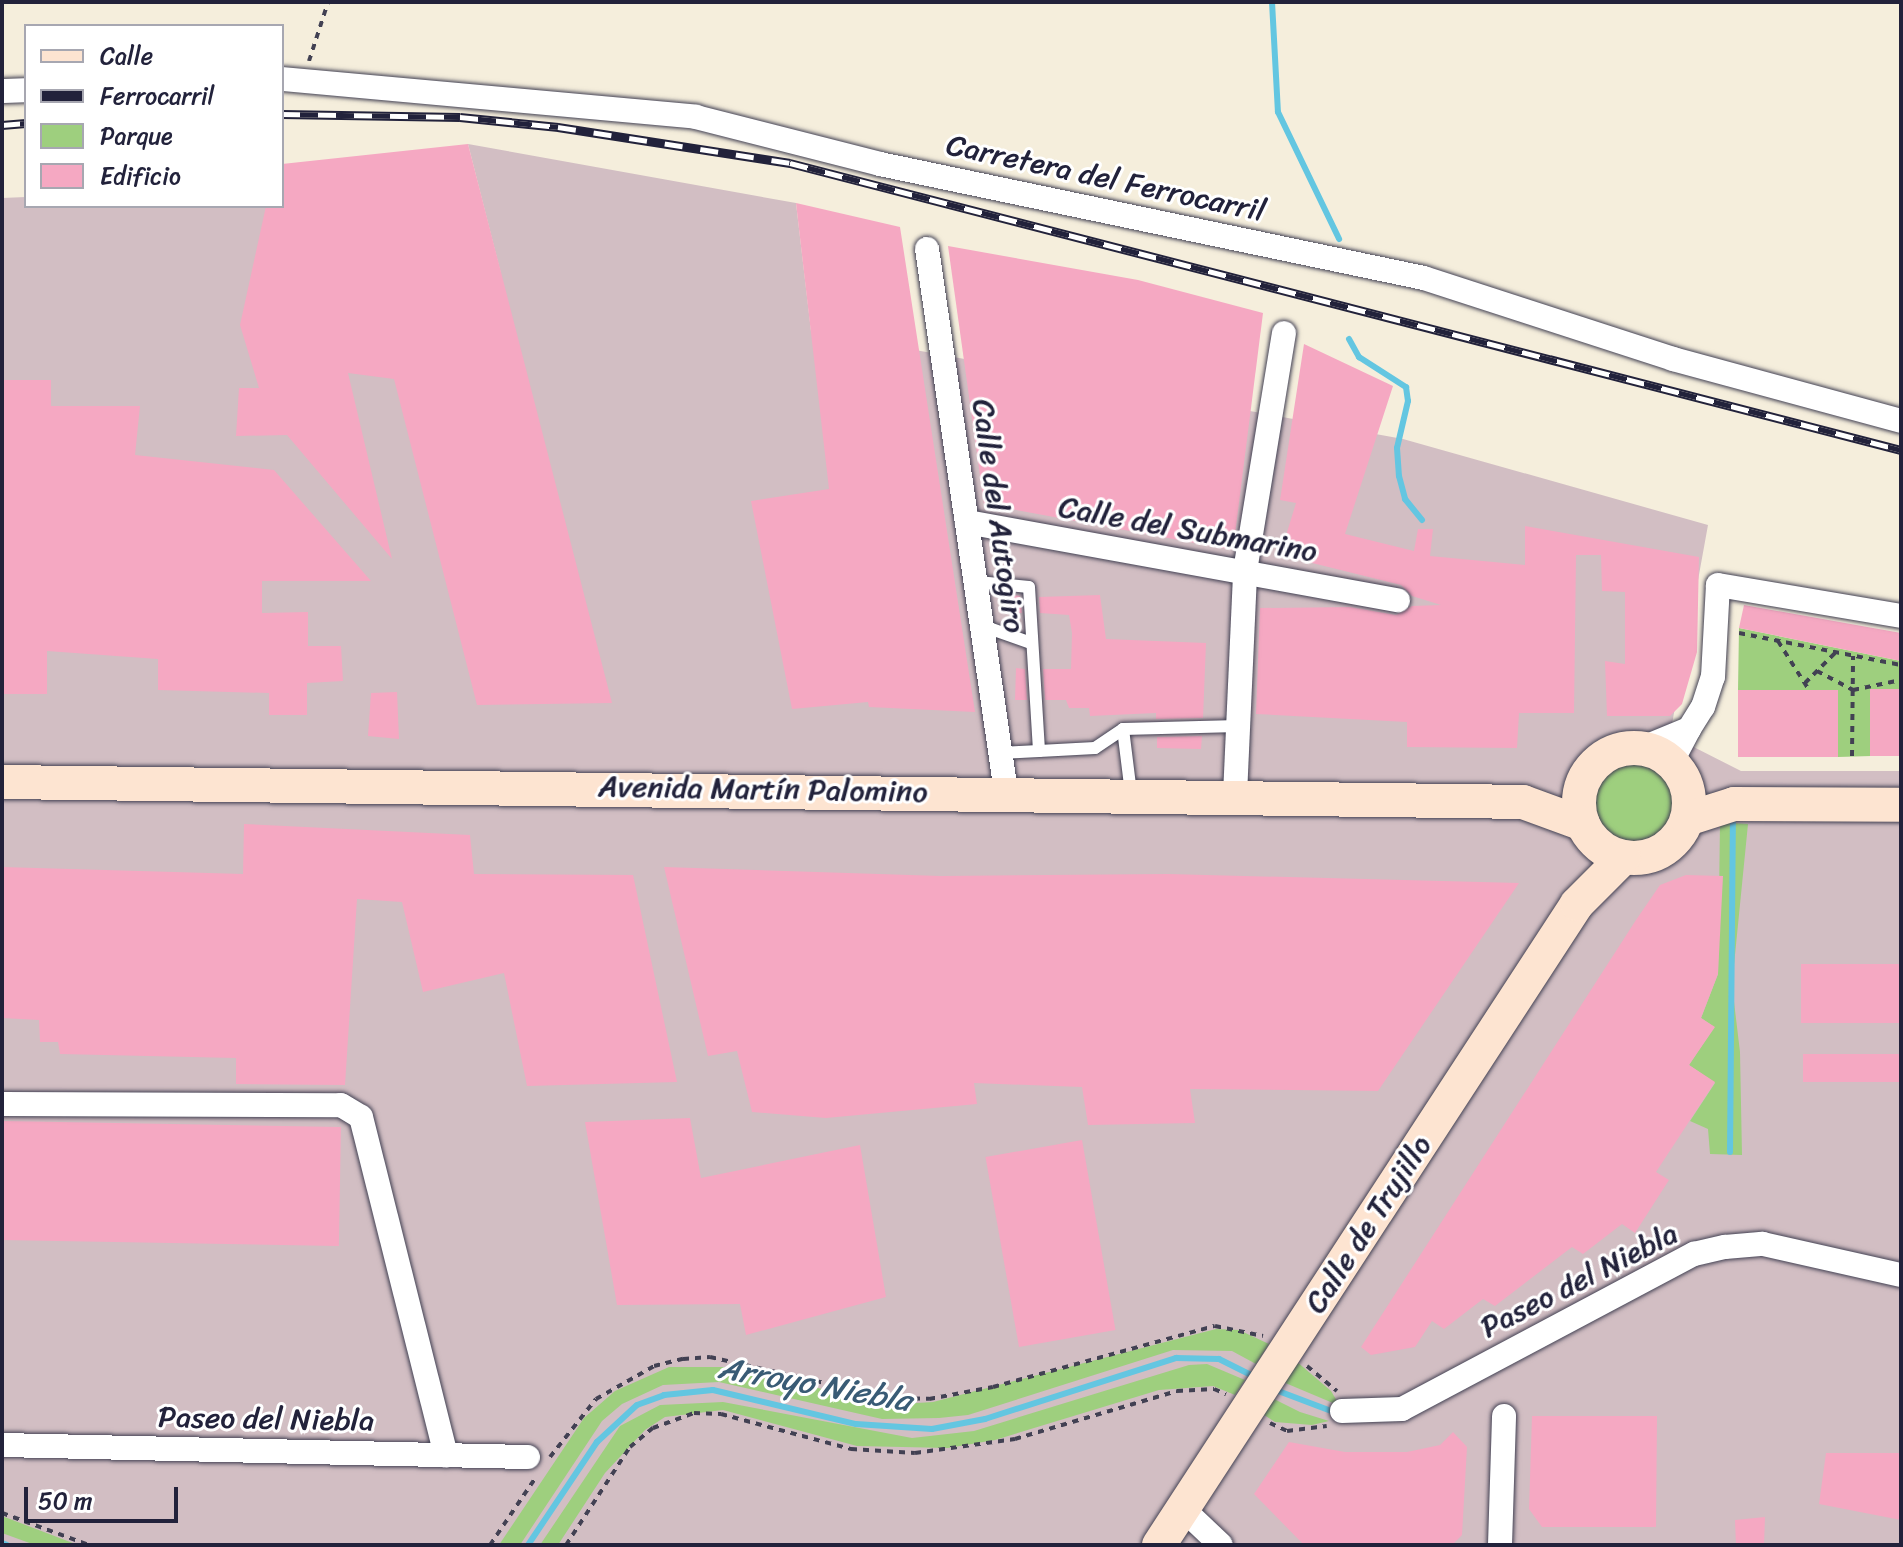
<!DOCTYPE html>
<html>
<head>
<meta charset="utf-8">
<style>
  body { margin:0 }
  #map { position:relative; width:1903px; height:1547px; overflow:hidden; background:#f5eedc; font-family:Sriracha,sans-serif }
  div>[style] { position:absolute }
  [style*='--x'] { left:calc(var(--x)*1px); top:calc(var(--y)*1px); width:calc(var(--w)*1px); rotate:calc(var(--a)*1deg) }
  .industrial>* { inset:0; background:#d2bec3 }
  .green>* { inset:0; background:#9ecf7e }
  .round { border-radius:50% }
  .stream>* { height:6px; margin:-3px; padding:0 3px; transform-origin:3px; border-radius:3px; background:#63c6e1 }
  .building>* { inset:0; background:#f5a8c2; transform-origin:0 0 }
  .path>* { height:4px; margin-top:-2px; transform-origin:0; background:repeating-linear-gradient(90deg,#424153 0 6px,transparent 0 12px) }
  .roads { filter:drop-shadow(0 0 2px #424153) drop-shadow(0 0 2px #424153) }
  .lane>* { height:12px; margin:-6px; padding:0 6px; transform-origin:6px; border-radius:6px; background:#fff }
  .street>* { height:24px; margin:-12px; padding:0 12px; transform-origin:12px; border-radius:12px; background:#fff }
  .secondary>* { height:34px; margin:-17px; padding:0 17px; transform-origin:17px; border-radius:17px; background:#fde4d1 }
  .secondary>.ring { margin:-17px; padding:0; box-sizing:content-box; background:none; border:34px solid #fde4d1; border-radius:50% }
  .rail>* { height:9px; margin-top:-4.5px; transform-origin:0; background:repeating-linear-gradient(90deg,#fff 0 18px,#22223b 0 36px); box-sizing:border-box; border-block:2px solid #22223b }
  span { translate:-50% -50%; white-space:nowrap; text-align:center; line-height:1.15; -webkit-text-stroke:6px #fff; paint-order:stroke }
  .street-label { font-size:30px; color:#22223b }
  .water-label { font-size:32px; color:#395b75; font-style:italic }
  .frame { position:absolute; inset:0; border:4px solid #22223b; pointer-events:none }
  .legend { position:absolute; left:24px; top:24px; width:260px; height:184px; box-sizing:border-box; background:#fff; border:2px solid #a7a7b1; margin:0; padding:10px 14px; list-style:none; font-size:24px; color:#22223b }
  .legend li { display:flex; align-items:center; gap:16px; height:40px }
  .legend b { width:40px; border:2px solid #a7a7b1 }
  .scale { position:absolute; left:24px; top:1487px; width:154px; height:36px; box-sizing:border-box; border:4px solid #22223b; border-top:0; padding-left:10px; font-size:24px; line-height:28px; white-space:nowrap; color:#22223b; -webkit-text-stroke:6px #fff; paint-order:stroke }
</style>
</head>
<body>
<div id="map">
  <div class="industrial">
    <div style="clip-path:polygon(468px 144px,796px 203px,811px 331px,1403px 439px,1708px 525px,1670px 735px,1741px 771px,1901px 771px,1901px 1545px,2px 1545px,2px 198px,26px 197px,26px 206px,282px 206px,501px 274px)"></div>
  </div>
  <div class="green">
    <div style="clip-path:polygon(1739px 628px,1901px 661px,1901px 689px,1870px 689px,1871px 756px,1838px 757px,1837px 690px,1738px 690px)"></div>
    <div class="round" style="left:1593px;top:761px;width:82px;height:82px"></div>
    <div style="clip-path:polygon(1720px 822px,1748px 824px,1732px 985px,1740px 1052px,1742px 1155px,1710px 1154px,1708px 1129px,1690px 1121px,1715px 1083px,1689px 1065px,1714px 1027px,1701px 1018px,1718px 974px)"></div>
    <div style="clip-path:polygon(1216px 1329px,1239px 1330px,1269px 1344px,1256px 1364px,1232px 1351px,1173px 1350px,968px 1415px,939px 1418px,882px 1419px,719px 1382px,663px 1385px,622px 1404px,602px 1421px,520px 1545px,499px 1545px,584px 1418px,615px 1391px,669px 1367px,729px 1367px,860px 1398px,901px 1404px,933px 1402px)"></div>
    <div style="clip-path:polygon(1296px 1361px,1331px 1391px,1340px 1406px,1283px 1382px)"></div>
    <div style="clip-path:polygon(1207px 1364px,1245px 1380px,1235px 1395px,1213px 1386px,1159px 1390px,995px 1440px,948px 1448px,857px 1446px,723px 1410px,665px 1417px,645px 1430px,605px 1473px,558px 1545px,540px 1545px,620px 1426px,660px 1405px,723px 1402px,912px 1438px,974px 1431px,1189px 1365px)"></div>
    <div style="clip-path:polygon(1272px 1398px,1300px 1412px,1329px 1421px,1312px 1425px,1275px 1422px,1261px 1413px)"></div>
    <div style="clip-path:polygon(2px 1516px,78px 1545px,35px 1545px,2px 1533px)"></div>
  </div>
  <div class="stream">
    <div style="--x:1272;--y:2;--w:110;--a:86.9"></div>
    <div style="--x:1278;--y:112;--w:141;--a:64.3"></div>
    <div style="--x:1349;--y:339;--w:21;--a:61"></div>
    <div style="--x:1359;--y:357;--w:56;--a:32.6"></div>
    <div style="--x:1406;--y:387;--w:14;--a:82"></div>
    <div style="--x:1408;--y:401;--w:48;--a:103.2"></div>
    <div style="--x:1397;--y:448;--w:28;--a:86"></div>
    <div style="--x:1399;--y:476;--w:24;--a:75"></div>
    <div style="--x:1405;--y:499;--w:27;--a:51"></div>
    <div style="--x:1730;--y:1152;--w:335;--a:-89.5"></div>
    <div style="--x:1273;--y:1389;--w:65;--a:20.7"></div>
    <div style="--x:2;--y:1543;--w:5;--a:22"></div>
    <div style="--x:528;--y:1545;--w:124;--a:-56.2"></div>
    <div style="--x:597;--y:1442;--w:54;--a:-42.8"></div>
    <div style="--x:637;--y:1405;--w:29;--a:-20"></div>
    <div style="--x:664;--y:1395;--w:49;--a:-5.8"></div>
    <div style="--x:713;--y:1390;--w:147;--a:13.4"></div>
    <div style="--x:856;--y:1424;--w:76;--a:3.8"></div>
    <div style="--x:932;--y:1429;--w:54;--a:-10.7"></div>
    <div style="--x:985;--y:1419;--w:201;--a:-17.7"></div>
    <div style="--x:1176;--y:1358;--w:43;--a:1.3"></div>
    <div style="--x:1219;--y:1359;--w:42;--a:26.6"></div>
  </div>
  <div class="building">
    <div style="clip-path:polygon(468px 144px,612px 703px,477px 705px,394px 379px,348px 373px,392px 559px,287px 435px,236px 436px,239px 388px,259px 388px,240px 325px,266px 206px,282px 206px,282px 164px)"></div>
    <div style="clip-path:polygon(796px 203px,900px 227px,975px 712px,869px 707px,868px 702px,792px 709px,751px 501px,829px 489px)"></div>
    <div style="clip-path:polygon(948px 246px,1138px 280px,1263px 313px,1233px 550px,984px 504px)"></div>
    <div style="clip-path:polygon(1304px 344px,1393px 386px,1345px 534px,1414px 551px,1418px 529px,1433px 529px,1430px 556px,1525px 565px,1525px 526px,1699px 557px,1697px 652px,1682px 704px,1670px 716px,1607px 716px,1605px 661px,1625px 664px,1625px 592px,1602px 591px,1601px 555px,1576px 555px,1574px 713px,1519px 713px,1517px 748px,1407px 747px,1407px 722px,1256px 714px,1260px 608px,1350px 607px,1396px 615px,1412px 606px,1441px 605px,1412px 596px,1401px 585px,1280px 555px,1296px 503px,1280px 500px)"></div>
    <div style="clip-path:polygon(2px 380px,51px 380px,51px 406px,140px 406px,135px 455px,274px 470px,371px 581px,262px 581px,262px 613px,308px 612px,308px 646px,341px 646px,343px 681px,307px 683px,307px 715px,269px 715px,269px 693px,158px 690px,158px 659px,47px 651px,47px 694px,2px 694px)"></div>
    <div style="clip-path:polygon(1014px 595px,1020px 596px,1022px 613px,1013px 612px)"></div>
    <div style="clip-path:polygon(1100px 595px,1106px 639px,1206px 643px,1203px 718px,1156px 719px,1156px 713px,1090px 716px,1089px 708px,1069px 708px,1066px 700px,1045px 700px,1043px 669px,1071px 669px,1072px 633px,1069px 615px,1040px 613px,1039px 597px)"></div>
    <div style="clip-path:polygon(1744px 605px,1901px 633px,1901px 661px,1739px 628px)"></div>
    <div style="clip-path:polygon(1016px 668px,1025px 669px,1027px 700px,1015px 700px)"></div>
    <div style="left:1870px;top:689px;width:31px;height:67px"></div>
    <div style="left:1738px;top:690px;width:100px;height:67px"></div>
    <div style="clip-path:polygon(397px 692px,399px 739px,368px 736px,371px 693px)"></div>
    <div style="clip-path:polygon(1202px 736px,1201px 749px,1157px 748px,1157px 737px)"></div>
    <div style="clip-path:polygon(244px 824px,470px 835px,474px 874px,633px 875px,677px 1082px,527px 1086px,504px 973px,423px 992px,402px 902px,357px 899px,345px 1085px,236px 1084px,236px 1058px,60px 1054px,58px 1042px,40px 1042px,39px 1020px,2px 1018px,2px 867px,243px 874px)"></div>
    <div style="clip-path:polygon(664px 867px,941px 876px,1168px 874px,1519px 883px,1378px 1091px,1190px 1089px,1195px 1123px,1088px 1125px,1082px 1087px,974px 1083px,977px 1104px,826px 1118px,752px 1112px,737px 1051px,708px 1056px)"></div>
    <div style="clip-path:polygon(1686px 875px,1723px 876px,1718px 974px,1701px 1018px,1715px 1027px,1689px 1065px,1715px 1082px,1656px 1172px,1669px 1180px,1635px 1233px,1622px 1224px,1583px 1254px,1572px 1247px,1495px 1306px,1483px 1299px,1444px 1329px,1432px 1321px,1415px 1347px,1371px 1355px,1361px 1347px,1636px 920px,1660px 885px)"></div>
    <div style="left:1801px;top:964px;width:100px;height:59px"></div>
    <div style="left:1803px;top:1054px;width:98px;height:28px"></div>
    <div style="clip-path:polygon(690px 1118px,701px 1178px,860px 1145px,886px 1297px,746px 1335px,740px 1304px,617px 1305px,585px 1122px)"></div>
    <div style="left:2px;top:1121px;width:339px;height:119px;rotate:1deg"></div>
    <div style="left:1082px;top:1140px;width:193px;height:98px;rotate:80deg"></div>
    <div style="clip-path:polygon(1532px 1416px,1657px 1416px,1656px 1527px,1542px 1527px,1529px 1509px)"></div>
    <div style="clip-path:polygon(1453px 1432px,1467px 1447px,1462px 1535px,1452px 1545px,1304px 1545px,1254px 1494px,1289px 1442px,1345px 1452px,1407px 1452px,1440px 1445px)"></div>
    <div style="clip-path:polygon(1826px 1453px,1901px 1453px,1901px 1520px,1819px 1504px)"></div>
    <div style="clip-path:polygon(1765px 1517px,1764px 1545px,1736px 1545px,1735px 1520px)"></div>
  </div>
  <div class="path">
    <div style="--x:309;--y:61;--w:62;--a:-72.1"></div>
    <div style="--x:1739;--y:633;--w:165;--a:11.2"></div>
    <div style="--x:1778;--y:641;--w:58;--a:57.7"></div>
    <div style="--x:1817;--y:671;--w:41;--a:27.8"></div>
    <div style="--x:1853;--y:690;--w:49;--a:-11.8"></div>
    <div style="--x:1805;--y:683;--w:44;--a:-45"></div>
    <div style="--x:1852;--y:756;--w:100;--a:-89.4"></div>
    <div style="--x:1307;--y:1366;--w:39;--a:40"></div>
    <div style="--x:1270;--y:1423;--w:19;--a:25"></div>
    <div style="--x:1287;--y:1431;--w:40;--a:-7.1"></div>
    <div style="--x:550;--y:1457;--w:74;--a:-51.6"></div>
    <div style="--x:596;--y:1399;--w:67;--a:-29.6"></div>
    <div style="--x:654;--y:1366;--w:30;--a:-14"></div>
    <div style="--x:683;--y:1359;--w:27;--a:-4"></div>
    <div style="--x:710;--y:1357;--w:185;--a:12.8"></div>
    <div style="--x:890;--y:1398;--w:39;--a:1"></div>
    <div style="--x:929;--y:1399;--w:65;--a:-10.6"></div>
    <div style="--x:993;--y:1387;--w:230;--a:-15.4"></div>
    <div style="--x:1215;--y:1326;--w:49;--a:11.8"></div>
    <div style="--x:2;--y:1513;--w:93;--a:20.2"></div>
    <div style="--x:490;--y:1545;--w:82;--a:-55.9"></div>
    <div style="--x:566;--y:1545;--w:117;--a:-56.9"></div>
    <div style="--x:630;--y:1447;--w:30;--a:-40"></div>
    <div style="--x:653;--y:1428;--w:44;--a:-20.1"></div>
    <div style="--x:694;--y:1413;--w:27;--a:2"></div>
    <div style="--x:721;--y:1414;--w:135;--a:15.1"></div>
    <div style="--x:851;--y:1449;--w:64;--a:3.6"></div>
    <div style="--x:915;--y:1453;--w:101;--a:-8"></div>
    <div style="--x:1015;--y:1439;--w:169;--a:-16.5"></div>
    <div style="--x:1177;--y:1391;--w:37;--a:-3"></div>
    <div style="--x:1214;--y:1389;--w:13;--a:23"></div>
  </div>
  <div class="roads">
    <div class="lane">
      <div style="--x:978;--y:582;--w:51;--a:5.6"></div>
      <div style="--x:1029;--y:587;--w:164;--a:86.5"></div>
      <div style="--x:1039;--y:751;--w:56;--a:-3.1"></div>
      <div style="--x:1095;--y:748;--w:34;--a:-34"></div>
      <div style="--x:1123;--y:729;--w:64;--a:82.9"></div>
      <div style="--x:983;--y:626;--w:51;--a:19.5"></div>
      <div style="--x:1123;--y:729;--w:115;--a:-1.5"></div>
      <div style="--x:1000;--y:753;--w:39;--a:-3"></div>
    </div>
    <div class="street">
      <div style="--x:282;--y:79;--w:416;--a:5.2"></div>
      <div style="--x:696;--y:117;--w:190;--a:14.3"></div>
      <div style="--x:880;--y:164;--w:556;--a:11.84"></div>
      <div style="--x:1424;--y:278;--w:262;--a:18"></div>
      <div style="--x:1673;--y:359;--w:236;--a:15.2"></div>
      <div style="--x:2;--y:91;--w:24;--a:-2"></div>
      <div style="--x:927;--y:249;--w:549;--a:81.72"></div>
      <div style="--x:967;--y:522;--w:438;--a:10.3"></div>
      <div style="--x:1640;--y:749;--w:53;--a:-22.2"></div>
      <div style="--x:1689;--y:729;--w:26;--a:-58"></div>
      <div style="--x:1703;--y:707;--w:32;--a:-72"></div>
      <div style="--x:1713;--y:677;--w:92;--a:-86.9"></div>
      <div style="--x:1718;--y:585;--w:186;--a:9.6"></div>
      <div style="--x:1671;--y:763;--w:38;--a:-62"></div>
      <div style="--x:1235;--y:795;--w:224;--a:-87.4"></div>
      <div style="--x:1245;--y:571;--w:241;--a:-80.7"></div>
      <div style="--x:2;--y:1104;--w:339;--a:0.2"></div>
      <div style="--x:341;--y:1105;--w:23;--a:31"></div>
      <div style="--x:361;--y:1117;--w:349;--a:75.9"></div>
      <div style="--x:1342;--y:1411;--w:60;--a:-1.9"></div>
      <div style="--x:1402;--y:1409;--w:331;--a:-28"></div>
      <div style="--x:1694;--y:1254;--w:32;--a:-13"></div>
      <div style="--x:1725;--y:1247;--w:38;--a:-5"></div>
      <div style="--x:1763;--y:1244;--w:141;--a:12.7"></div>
      <div style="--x:2;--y:1445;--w:526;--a:1.31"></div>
      <div style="--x:1183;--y:1509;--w:52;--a:43.5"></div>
      <div style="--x:1500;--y:1545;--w:129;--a:-88.2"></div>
    </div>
    <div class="secondary">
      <div class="ring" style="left:1579px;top:748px;width:76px;height:76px"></div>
      <div style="--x:2;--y:782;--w:1521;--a:0.75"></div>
      <div style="--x:1523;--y:802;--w:64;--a:20.1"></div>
      <div style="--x:1687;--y:819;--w:49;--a:-17.7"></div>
      <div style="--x:1734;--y:804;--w:167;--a:0.3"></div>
      <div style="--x:1159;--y:1545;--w:765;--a:-56.89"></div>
      <div style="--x:1577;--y:904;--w:66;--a:-45"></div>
    </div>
  </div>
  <div class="rail">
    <div style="--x:282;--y:114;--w:178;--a:1"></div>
    <div style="--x:460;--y:117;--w:99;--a:5.8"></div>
    <div style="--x:558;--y:127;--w:235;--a:8.8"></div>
    <div style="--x:790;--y:163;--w:1147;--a:14.48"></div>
    <div style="--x:2;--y:125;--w:24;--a:-5"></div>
  </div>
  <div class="street-label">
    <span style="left:1106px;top:178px;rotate:12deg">Carretera del Ferrocarril</span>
    <span style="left:999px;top:516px;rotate:82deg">Calle del Autogiro</span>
    <span style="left:1188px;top:529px;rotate:10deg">Calle del Submarino</span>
    <span style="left:763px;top:789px;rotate:1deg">Avenida Martín Palomino</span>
    <span style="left:1368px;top:1224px;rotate:-57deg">Calle de Trujillo</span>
    <span style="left:1579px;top:1280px;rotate:-27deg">Paseo del Niebla</span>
    <span style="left:266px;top:1419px;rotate:1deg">Paseo del Niebla</span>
  </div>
  <div class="water-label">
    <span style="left:815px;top:1385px;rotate:10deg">Arroyo Niebla</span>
  </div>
  <div class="frame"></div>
  <ul class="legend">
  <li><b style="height:10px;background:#fde4d1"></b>Calle</li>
  <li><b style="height:10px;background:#22223b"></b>Ferrocarril</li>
  <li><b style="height:22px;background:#9ecf7e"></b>Parque</li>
  <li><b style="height:22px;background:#f5a8c2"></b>Edificio</li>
  </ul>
  <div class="scale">50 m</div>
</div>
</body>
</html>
